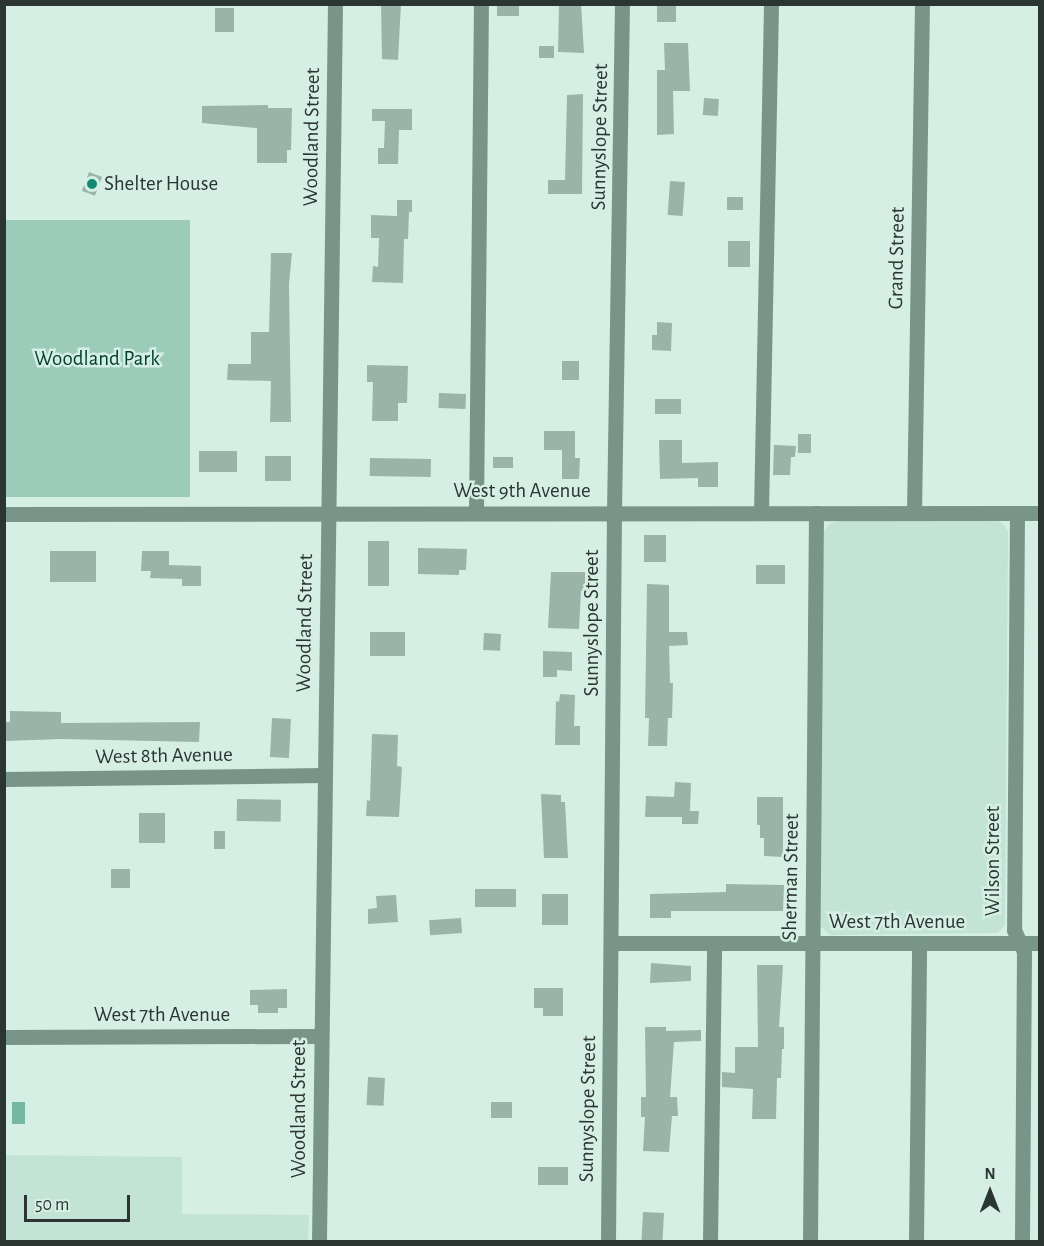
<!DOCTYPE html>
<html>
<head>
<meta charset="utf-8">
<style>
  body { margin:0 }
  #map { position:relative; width:1044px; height:1246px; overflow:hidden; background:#d6efe5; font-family:"Alegreya Sans",sans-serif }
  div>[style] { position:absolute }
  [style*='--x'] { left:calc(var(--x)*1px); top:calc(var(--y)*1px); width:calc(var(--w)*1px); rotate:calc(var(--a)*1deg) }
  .built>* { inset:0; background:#c2e3d6 }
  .green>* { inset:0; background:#9ccbba; transform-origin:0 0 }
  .water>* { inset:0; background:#74b8a1; transform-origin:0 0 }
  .building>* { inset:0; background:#9bb4aa; transform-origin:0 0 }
  .minor>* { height:15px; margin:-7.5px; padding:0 7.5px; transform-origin:7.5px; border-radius:7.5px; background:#79958a }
  .dots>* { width:16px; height:16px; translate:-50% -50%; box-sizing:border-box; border:3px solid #d6efe5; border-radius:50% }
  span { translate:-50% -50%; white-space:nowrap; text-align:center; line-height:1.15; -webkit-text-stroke:5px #d6efe5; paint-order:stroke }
  .street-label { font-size:21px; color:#2b3531 }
  .poi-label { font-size:21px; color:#2b3531 }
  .left { translate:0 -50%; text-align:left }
  .park-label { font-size:21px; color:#003e2f }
  .frame { position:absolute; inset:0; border:6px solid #2b3531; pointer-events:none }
  .north { position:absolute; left:960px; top:1162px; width:60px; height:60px; -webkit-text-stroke:4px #d6efe5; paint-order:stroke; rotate:0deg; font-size:16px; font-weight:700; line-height:24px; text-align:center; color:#2b3531 }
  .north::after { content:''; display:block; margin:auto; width:21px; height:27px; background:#2b3531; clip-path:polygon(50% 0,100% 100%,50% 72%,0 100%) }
  .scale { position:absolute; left:24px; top:1195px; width:106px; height:27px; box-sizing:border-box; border:3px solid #2b3531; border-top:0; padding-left:8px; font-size:18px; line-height:21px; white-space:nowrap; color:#2b3531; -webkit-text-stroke:4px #d6efe5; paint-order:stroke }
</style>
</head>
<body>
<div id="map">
  <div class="built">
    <div style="clip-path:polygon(839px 521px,998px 521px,1003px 524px,1008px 532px,1005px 925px,998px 933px,830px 935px,820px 926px,823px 533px,829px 524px)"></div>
    <div style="clip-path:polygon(5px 1155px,182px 1157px,182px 1214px,309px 1215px,308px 1241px,5px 1241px)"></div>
  </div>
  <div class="green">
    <div style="left:5px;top:220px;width:185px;height:277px"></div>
  </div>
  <div class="water">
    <div style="left:12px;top:1102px;width:13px;height:22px"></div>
  </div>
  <div class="building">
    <div style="clip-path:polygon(381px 4px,401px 4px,398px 60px,382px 59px)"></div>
    <div style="left:497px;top:4px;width:22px;height:12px"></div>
    <div style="clip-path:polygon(559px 4px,581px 4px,584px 53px,558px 52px)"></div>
    <div style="left:657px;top:4px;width:19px;height:18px"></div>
    <div style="left:234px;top:8px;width:24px;height:19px;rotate:90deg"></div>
    <div style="clip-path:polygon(664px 43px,688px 43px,690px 91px,673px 91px,674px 134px,657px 135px,657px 70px,665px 70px)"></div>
    <div style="left:539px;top:46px;width:15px;height:12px"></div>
    <div style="clip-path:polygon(583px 94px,582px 194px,548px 194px,548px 180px,565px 180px,567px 95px)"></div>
    <div style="left:704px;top:98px;width:15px;height:17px;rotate:4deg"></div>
    <div style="clip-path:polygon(268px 105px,268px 108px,292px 108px,291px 150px,287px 150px,287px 163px,257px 163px,257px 128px,202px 123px,202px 106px)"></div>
    <div style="clip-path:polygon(372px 109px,412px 109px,412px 130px,399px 130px,398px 164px,378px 164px,378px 148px,384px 148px,385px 121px,372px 121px)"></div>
    <div style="left:89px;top:172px;width:14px;height:20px;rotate:21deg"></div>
    <div style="left:670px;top:181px;width:15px;height:34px;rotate:4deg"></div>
    <div style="left:727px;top:197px;width:16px;height:13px"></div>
    <div style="clip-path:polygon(397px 200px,412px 200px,412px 212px,409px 212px,408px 239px,404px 239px,403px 283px,372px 282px,373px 266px,378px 267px,379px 238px,371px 238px,371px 215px,397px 216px)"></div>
    <div style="left:728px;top:241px;width:22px;height:26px"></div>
    <div style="clip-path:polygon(271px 253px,292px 253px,289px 284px,291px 422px,270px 422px,271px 381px,227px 380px,228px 364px,251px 364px,251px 332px,269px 332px)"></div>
    <div style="clip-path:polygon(657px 322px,672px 323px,671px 351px,652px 350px,652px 335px,657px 335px)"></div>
    <div style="left:562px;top:361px;width:17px;height:19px"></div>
    <div style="clip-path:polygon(367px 365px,408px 366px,407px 403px,398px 403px,398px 421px,372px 421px,373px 382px,367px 382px)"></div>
    <div style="left:439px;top:393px;width:27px;height:15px;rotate:2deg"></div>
    <div style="left:655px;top:399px;width:26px;height:15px"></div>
    <div style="clip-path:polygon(544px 431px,575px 431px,575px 458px,580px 458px,579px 479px,562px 479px,562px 450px,544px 450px)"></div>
    <div style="left:798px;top:434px;width:13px;height:19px"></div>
    <div style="clip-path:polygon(659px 440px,682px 440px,682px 463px,718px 462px,718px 487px,698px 487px,698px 478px,660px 479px)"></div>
    <div style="clip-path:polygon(774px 445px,796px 446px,795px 457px,791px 457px,790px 475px,773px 475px)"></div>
    <div style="left:199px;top:451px;width:38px;height:21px"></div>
    <div style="left:265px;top:456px;width:26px;height:25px"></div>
    <div style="left:493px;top:457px;width:20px;height:11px"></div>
    <div style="left:370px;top:458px;width:61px;height:18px;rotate:1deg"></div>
    <div style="left:644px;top:535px;width:22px;height:27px"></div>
    <div style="left:368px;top:541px;width:21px;height:45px"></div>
    <div style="clip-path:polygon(418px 548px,467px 549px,466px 570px,459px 570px,459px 575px,418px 574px)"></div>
    <div style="left:50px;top:551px;width:46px;height:31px"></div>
    <div style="clip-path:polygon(142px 551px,169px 551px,169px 565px,201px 566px,201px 586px,182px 586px,182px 579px,150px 578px,151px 571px,141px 571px)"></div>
    <div style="left:756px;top:565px;width:29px;height:19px"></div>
    <div style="clip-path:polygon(551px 572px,585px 572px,585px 591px,581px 591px,579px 629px,548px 628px)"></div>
    <div style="clip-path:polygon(647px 584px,669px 585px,669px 632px,687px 632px,688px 645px,669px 646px,670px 683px,673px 683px,672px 718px,668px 718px,667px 746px,648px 746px,649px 718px,645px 718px)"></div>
    <div style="left:405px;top:632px;width:24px;height:35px;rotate:90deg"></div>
    <div style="left:484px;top:633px;width:17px;height:17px;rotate:3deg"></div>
    <div style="clip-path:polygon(543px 651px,572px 652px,572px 671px,557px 670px,557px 677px,543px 677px)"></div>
    <div style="clip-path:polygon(560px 694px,575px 695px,574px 726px,580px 726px,580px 745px,555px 745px,556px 701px,559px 702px)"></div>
    <div style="clip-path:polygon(10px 711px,61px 712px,61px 723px,200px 722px,199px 742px,62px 739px,4px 741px,4px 722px,10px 722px)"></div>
    <div style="left:272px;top:718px;width:19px;height:39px;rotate:3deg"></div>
    <div style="clip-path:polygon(372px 734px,398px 735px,397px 766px,402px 767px,399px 817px,366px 816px,367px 800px,370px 801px)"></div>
    <div style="clip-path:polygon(675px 782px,691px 783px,690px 811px,699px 811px,698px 824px,682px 824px,682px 817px,645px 817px,646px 796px,674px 797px)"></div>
    <div style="clip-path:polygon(541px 794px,561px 795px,561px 802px,565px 802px,568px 858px,544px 858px)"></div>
    <div style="clip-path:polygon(757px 797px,783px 797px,783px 857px,764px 856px,764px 838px,760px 838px,760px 825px,757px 825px)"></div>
    <div style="left:237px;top:799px;width:44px;height:22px;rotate:1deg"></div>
    <div style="left:139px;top:813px;width:26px;height:30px"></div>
    <div style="left:214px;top:831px;width:11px;height:18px"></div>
    <div style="left:111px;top:869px;width:19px;height:19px"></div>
    <div style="clip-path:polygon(726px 884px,784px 885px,783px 911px,671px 911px,671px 918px,650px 918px,650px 894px,726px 892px)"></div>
    <div style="left:516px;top:889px;width:18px;height:41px;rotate:90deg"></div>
    <div style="left:542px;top:894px;width:26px;height:31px"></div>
    <div style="clip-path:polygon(396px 895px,398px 922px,368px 924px,368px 909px,377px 908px,376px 896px)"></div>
    <div style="left:461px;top:918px;width:15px;height:32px;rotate:86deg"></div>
    <div style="clip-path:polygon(651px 963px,691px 966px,691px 981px,650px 983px)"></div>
    <div style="clip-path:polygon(757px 965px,783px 965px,779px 1027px,784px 1027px,784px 1049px,782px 1049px,781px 1078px,777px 1078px,776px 1119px,752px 1119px,753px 1089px,722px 1087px,722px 1072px,735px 1073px,735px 1047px,758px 1047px)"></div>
    <div style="clip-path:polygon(534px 988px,563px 988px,563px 1016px,543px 1016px,543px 1008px,534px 1008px)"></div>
    <div style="clip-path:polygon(287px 989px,287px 1008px,278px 1008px,278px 1013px,258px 1013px,258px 1005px,250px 1005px,250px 990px)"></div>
    <div style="clip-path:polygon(645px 1027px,666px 1027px,666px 1031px,701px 1030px,701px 1041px,674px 1042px,670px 1097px,677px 1097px,678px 1116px,672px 1116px,669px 1152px,643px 1151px,645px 1117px,641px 1117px,641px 1097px,646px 1097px)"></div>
    <div style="left:368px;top:1077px;width:17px;height:28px;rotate:3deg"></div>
    <div style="left:491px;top:1102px;width:21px;height:16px"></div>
    <div style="left:538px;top:1167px;width:30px;height:18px"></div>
    <div style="left:643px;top:1212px;width:21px;height:30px;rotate:3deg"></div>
  </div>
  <div class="minor">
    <div style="--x:476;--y:512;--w:508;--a:-89.44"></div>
    <div style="--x:761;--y:512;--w:508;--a:-88.87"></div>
    <div style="--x:914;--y:513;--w:509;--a:-89.1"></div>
    <div style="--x:1017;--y:513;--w:417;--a:90.4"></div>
    <div style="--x:1014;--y:930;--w:23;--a:65"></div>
    <div style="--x:1024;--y:951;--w:291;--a:90.4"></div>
    <div style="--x:4;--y:514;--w:1036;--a:-0.06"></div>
    <div style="--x:4;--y:779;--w:320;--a:-0.7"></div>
    <div style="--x:611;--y:943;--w:429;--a:0"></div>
    <div style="--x:4;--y:1037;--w:316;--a:-0.2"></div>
    <div style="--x:319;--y:1242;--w:1238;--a:-89.26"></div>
    <div style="--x:608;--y:1242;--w:729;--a:-89.53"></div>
    <div style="--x:614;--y:513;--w:509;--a:-89.1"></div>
    <div style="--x:710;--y:1242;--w:298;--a:-89.2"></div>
    <div style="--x:810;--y:1242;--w:729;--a:-89.53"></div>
    <div style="--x:916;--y:1242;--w:299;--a:-89.4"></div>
  </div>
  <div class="dots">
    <div style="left:92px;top:184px;background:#138b6e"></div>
  </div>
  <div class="street-label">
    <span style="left:312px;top:137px;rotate:-89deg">Woodland Street</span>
    <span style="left:600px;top:137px;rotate:-89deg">Sunnyslope Street</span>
    <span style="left:897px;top:258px;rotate:-89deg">Grand Street</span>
    <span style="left:522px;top:491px">West 9th Avenue</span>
    <span style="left:305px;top:623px;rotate:-89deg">Woodland Street</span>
    <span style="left:592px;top:623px;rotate:-90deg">Sunnyslope Street</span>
    <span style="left:164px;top:756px;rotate:-1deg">West 8th Avenue</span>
    <span style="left:993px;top:861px;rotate:-90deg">Wilson Street</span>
    <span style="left:791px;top:877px;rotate:-89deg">Sherman Street</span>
    <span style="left:897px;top:922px">West 7th Avenue</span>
    <span style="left:162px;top:1015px">West 7th Avenue</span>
    <span style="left:299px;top:1109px;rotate:-90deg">Woodland Street</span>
    <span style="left:588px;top:1109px;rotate:-89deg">Sunnyslope Street</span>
  </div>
  <div class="poi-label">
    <span class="left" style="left:104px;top:184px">Shelter House</span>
  </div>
  <div class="park-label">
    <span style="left:97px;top:359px">Woodland Park</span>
  </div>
  <div class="frame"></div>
  <div class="north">N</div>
  <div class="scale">50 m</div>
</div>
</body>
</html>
